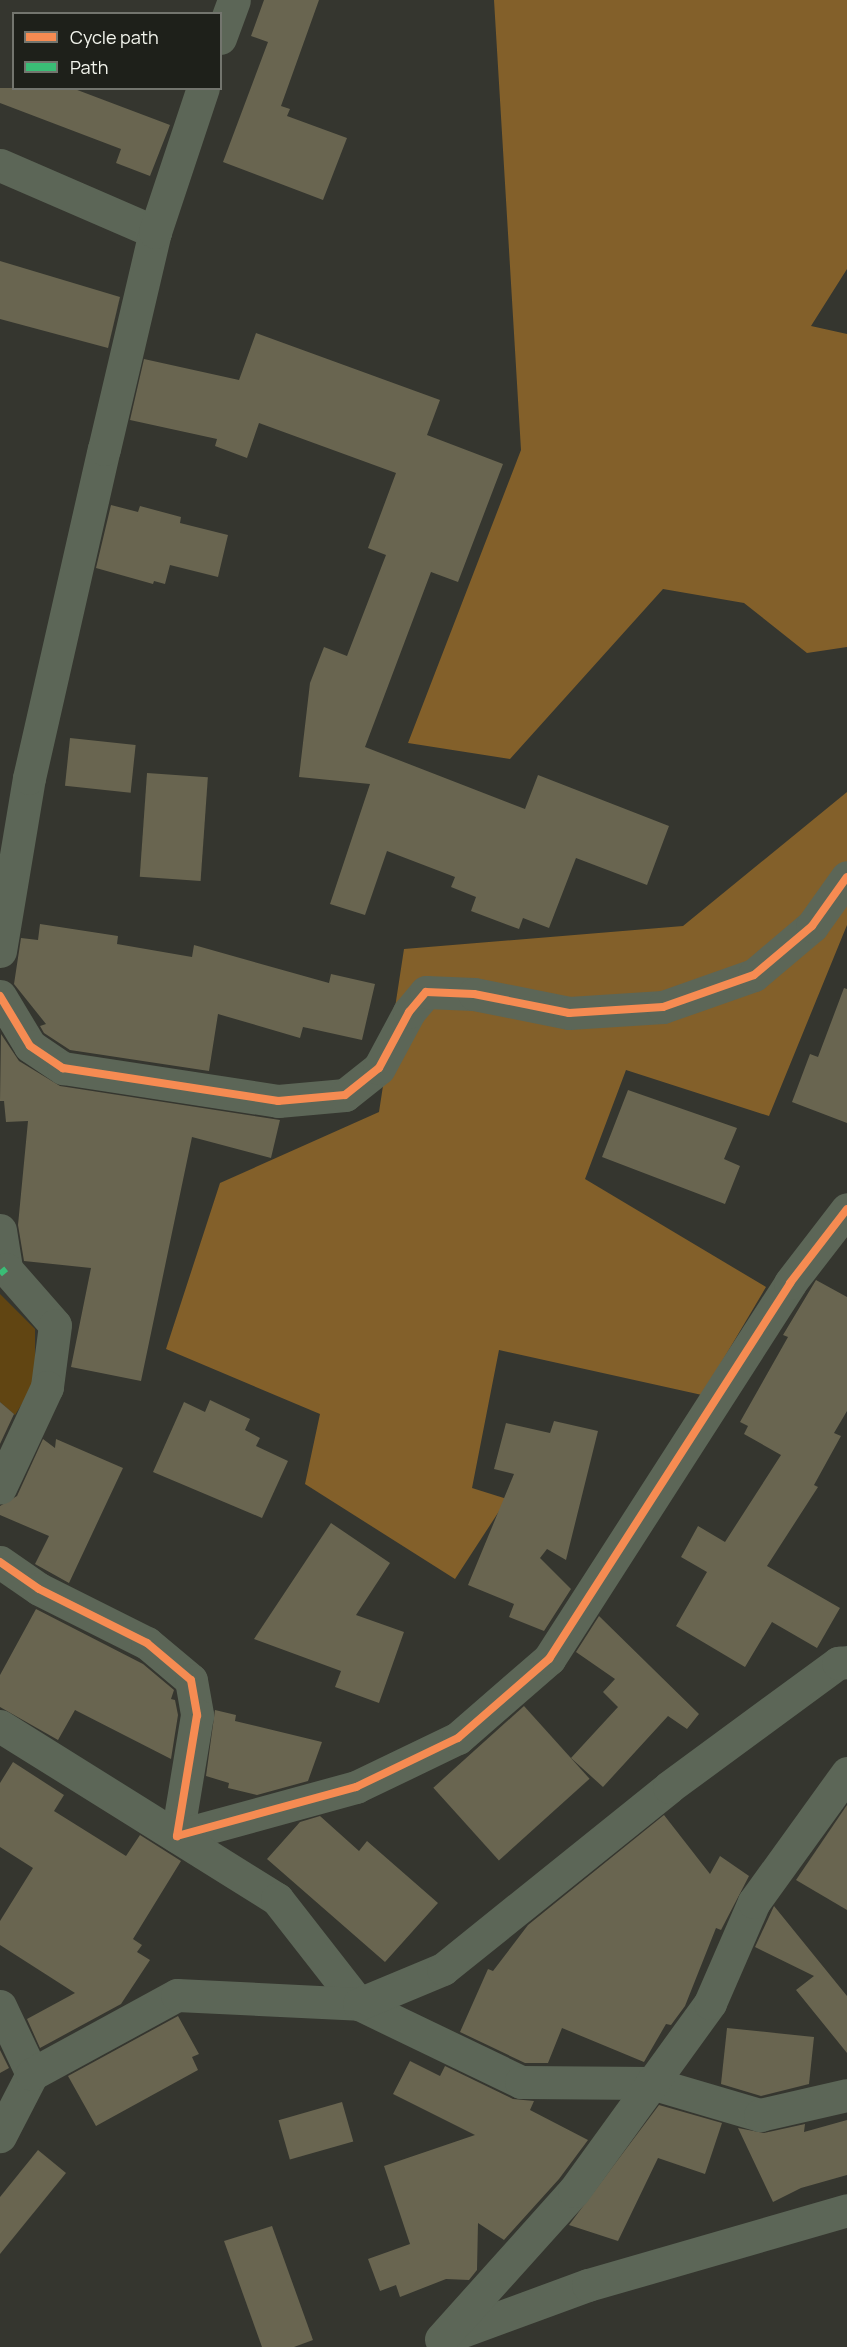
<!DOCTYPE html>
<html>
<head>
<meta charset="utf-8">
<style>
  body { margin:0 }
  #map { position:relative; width:847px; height:2347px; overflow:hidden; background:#35362f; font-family:Manrope,sans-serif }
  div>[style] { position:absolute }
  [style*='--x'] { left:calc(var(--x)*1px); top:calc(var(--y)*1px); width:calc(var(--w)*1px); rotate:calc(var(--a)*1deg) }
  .green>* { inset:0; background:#614512 }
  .forest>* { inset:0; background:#83602a }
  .building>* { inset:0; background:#696550; transform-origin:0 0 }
  .street>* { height:33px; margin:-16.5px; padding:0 16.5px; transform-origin:16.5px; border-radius:16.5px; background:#5c6657 }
  .quiet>* { height:6px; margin-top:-3px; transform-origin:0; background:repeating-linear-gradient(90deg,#3abd76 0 12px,transparent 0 18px) }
  .cycleway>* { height:8px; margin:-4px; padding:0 4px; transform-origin:4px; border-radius:4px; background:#f68b52 }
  span { translate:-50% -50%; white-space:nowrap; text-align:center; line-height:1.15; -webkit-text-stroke:6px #1e201a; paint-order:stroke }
  .legend { position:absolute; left:12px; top:12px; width:210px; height:78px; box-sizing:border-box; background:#1e201a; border:2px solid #73756e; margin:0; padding:8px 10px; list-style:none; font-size:18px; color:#f3f5ed }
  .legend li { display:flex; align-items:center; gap:12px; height:30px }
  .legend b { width:30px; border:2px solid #73756e }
</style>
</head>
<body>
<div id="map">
  <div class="green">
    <div style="clip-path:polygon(0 1294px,35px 1329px,35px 1383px,15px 1415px,0 1402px)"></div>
  </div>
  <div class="forest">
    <div style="clip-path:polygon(494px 0,847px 0,847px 269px,811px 326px,847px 334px,847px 647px,807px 653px,744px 603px,663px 589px,510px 759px,408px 743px,521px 450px)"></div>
    <div style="clip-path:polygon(847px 792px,847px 925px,769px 1116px,626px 1070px,585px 1179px,766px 1287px,702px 1395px,499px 1350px,472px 1488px,507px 1499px,455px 1579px,305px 1484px,320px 1414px,166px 1349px,220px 1183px,379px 1112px,404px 949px,683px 926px)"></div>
  </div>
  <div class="building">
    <div style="clip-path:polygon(264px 0,319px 0,281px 106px,290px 109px,287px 116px,347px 138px,323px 200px,223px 162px,268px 42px,251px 36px)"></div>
    <div style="clip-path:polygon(0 88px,72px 88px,170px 125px,150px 176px,116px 163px,121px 149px,0 103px)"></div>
    <div style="clip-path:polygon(0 261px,120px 297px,108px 348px,0 319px)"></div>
    <div style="clip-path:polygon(256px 333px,440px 400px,427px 435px,503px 464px,458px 582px,431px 572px,365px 747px,525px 809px,538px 775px,669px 826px,647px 885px,576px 858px,549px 928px,523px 918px,519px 929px,471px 911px,476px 897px,451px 887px,455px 877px,387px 851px,365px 915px,330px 904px,370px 784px,299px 777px,310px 683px,324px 647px,347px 656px,386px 555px,368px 548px,396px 473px,259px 423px,247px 458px,215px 446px,217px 439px,130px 420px,144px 359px,239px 380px)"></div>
    <div style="clip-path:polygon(111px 505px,138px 512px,140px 506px,181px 517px,180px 523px,228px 535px,218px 577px,170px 565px,165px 584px,154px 581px,153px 584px,96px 568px)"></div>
    <div style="left:70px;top:738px;width:66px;height:48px;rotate:6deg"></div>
    <div style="left:147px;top:773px;width:61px;height:104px;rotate:4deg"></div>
    <div style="clip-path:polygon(40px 924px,118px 936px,117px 944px,192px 957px,194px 945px,329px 983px,331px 974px,375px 984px,362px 1040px,303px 1027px,300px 1038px,218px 1014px,209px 1071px,70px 1050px,44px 1033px,40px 1026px,46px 1024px,14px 984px,21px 938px,38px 940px)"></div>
    <div style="clip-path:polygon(844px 988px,847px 989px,847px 1123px,792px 1102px,810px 1054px,818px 1057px)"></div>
    <div style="clip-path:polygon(1px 1034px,19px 1061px,60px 1086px,280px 1120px,271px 1158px,192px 1137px,141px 1381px,71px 1367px,91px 1268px,24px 1261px,18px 1225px,28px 1121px,6px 1122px,4px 1101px,0 1101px)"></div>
    <div style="clip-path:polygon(628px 1090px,737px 1128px,724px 1159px,740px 1166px,725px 1204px,602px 1157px)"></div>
    <div style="clip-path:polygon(816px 1280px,847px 1297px,847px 1411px,834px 1433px,841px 1436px,814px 1485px,818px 1487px,767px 1566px,840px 1608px,817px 1648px,772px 1622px,745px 1667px,676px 1626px,707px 1572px,681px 1557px,698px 1526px,725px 1542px,781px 1455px,744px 1434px,748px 1426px,740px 1422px,788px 1337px,783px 1335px)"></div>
    <div style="clip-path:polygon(210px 1400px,250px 1419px,245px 1430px,260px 1438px,256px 1446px,288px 1461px,262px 1518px,153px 1472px,184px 1402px,205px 1412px)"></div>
    <div style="clip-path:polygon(0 1402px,14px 1414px,0 1444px)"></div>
    <div style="clip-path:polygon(554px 1421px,598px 1431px,566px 1560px,547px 1549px,540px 1558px,571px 1589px,544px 1631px,509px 1617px,514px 1604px,468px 1585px,514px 1474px,494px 1469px,506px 1423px,550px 1433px)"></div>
    <div style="clip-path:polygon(43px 1439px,55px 1448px,56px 1439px,123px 1468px,69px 1583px,35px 1564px,49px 1536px,0 1515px,0 1506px,17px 1496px)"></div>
    <div style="clip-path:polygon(331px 1523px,390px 1563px,356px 1615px,404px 1632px,379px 1703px,335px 1687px,341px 1671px,254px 1639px)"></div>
    <div style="clip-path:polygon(36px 1609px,143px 1664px,174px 1690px,171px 1699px,175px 1700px,178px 1715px,171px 1759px,75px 1710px,58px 1740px,0 1707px,0 1675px)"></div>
    <div style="clip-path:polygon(599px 1616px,699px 1714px,687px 1729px,668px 1716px,603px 1787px,571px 1758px,618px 1707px,603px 1692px,615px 1679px,576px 1652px)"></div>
    <div style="left:524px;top:1706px;width:98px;height:122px;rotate:48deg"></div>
    <div style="clip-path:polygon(215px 1710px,236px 1715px,235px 1721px,322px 1742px,308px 1781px,257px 1795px,228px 1788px,229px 1783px,206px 1776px)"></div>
    <div style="clip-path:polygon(13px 1762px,64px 1795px,54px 1811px,126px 1856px,140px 1835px,181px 1861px,133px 1939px,142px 1945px,137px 1952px,150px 1960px,121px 2004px,40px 2048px,27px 2019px,75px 1993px,0 1945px,0 1921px,33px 1868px,0 1847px,0 1783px)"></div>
    <div style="clip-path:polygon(847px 1805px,847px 1910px,796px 1880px)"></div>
    <div style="clip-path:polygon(664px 1815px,710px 1874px,720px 1856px,749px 1876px,721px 1930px,716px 1928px,685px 2006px,671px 2025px,666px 2024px,644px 2062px,562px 2028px,548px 2063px,525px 2063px,460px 2032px,488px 1969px,493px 1971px,528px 1925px)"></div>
    <div style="clip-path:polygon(320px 1816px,359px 1851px,367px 1841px,438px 1903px,385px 1962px,267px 1859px,300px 1822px)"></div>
    <div style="clip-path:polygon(774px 1906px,847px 1996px,847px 2053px,796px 1990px,814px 1976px,755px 1947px)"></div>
    <div style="clip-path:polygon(178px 2016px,199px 2054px,192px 2057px,198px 2070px,96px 2126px,68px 2076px)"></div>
    <div style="clip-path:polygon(727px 2028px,814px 2037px,809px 2084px,761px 2096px,721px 2084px)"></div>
    <div style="clip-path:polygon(0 2050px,9px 2068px,0 2073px)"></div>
    <div style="clip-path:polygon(410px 2061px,440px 2076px,445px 2066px,513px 2099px,534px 2101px,530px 2110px,588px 2140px,559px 2179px,504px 2240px,478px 2223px,477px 2270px,469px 2280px,446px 2279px,400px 2297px,396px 2285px,380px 2291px,368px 2259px,410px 2244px,384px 2166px,475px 2135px,393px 2094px)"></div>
    <div style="left:342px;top:2102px;width:41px;height:66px;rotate:74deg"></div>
    <div style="clip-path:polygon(659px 2105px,722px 2123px,705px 2174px,658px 2158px,618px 2241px,569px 2225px)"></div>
    <div style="clip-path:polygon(847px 2120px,847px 2175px,801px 2188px,773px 2202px,738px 2128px,764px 2133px,805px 2124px,804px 2132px)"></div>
    <div style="clip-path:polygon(38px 2150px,66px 2173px,0 2254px,0 2197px)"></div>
    <div style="clip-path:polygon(272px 2226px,313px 2340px,294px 2347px,262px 2347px,224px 2241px)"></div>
  </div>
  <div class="street">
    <div style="--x:220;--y:38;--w:40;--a:-69.8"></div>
    <div style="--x:0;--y:165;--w:169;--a:23.4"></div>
    <div style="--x:0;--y:951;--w:175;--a:-80.5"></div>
    <div style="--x:29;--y:778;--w:337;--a:-77.2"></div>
    <div style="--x:104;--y:449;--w:223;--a:-76.8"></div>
    <div style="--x:155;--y:232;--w:152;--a:-71.6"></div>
    <div style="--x:0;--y:996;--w:58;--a:59"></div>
    <div style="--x:30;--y:1046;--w:40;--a:34"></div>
    <div style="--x:63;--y:1068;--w:218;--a:8.7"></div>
    <div style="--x:278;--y:1101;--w:67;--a:-5.1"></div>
    <div style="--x:345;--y:1095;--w:43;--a:-38.5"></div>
    <div style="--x:379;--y:1068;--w:64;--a:-61.8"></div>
    <div style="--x:409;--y:1012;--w:26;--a:-50"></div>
    <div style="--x:426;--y:992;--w:48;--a:2.4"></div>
    <div style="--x:474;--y:994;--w:97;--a:11.3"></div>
    <div style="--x:569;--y:1013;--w:94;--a:-3.7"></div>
    <div style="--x:663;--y:1007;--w:96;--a:-19.4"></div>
    <div style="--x:754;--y:975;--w:76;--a:-40.2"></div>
    <div style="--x:812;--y:926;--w:60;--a:-54.5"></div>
    <div style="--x:0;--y:1230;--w:39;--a:81"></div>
    <div style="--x:6;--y:1269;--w:74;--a:48.8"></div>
    <div style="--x:55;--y:1325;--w:63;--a:97.4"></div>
    <div style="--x:47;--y:1387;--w:111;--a:115"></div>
    <div style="--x:0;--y:1562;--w:47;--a:34.7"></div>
    <div style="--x:39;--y:1589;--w:121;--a:26.6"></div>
    <div style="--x:147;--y:1643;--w:57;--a:40.1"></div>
    <div style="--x:191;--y:1680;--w:36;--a:80"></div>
    <div style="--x:197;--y:1715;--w:123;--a:99.4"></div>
    <div style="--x:177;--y:1836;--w:186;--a:-15.3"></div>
    <div style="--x:356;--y:1787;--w:113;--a:-25.7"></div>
    <div style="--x:458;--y:1738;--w:121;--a:-41"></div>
    <div style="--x:549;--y:1659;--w:447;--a:-57.3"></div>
    <div style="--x:790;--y:1283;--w:93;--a:-52.4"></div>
    <div style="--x:0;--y:1726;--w:327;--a:32"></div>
    <div style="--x:277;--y:1899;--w:133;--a:52"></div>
    <div style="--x:359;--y:2004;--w:180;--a:25.7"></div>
    <div style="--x:521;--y:2082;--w:130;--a:0.4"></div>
    <div style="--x:651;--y:2083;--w:114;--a:16.4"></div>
    <div style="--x:760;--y:2115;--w:89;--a:-12.9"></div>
    <div style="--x:0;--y:2006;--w:75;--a:64.8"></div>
    <div style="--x:32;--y:2074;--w:70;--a:117.3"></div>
    <div style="--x:32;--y:2074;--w:165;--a:-28.6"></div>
    <div style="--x:177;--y:1995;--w:182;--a:2.8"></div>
    <div style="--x:359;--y:2004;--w:91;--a:-22.6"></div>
    <div style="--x:443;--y:1969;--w:290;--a:-38.8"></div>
    <div style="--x:669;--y:1787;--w:210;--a:-36.3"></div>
    <div style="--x:838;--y:1663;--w:9;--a:-6"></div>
    <div style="--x:446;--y:2337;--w:151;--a:-20.1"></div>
    <div style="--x:588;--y:2285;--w:270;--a:-16.1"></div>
    <div style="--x:441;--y:2339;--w:199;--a:-48.1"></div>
    <div style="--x:574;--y:2191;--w:232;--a:-54.1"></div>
    <div style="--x:710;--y:2003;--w:110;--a:-66.5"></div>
    <div style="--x:754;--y:1902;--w:159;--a:-54.2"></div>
  </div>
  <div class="quiet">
    <div style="--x:0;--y:1274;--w:8;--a:-40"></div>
  </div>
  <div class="cycleway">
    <div style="--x:0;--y:996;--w:58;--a:59"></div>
    <div style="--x:30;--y:1046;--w:40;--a:34"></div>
    <div style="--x:63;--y:1068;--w:218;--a:8.7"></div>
    <div style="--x:278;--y:1101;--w:67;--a:-5.1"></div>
    <div style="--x:345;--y:1095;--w:43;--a:-38.5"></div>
    <div style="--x:379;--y:1068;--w:64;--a:-61.8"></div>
    <div style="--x:409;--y:1012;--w:26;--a:-50"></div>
    <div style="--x:426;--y:992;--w:48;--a:2.4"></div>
    <div style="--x:474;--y:994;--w:97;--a:11.3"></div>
    <div style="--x:569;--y:1013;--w:94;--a:-3.7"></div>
    <div style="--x:663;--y:1007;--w:96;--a:-19.4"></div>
    <div style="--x:754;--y:975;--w:76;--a:-40.2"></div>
    <div style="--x:812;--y:926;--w:60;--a:-54.5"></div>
    <div style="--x:0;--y:1562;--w:47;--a:34.7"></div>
    <div style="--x:39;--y:1589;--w:121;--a:26.6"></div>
    <div style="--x:147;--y:1643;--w:57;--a:40.1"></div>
    <div style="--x:191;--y:1680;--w:36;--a:80"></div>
    <div style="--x:197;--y:1715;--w:123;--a:99.4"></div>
    <div style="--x:177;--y:1836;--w:186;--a:-15.3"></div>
    <div style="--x:356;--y:1787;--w:113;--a:-25.7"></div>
    <div style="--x:458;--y:1738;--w:121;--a:-41"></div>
    <div style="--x:549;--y:1659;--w:447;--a:-57.3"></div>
    <div style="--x:790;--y:1283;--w:93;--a:-52.4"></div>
  </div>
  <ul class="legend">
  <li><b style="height:8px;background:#f68b52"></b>Cycle path</li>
  <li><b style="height:8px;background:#3abd76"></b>Path</li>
  </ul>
</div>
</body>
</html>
